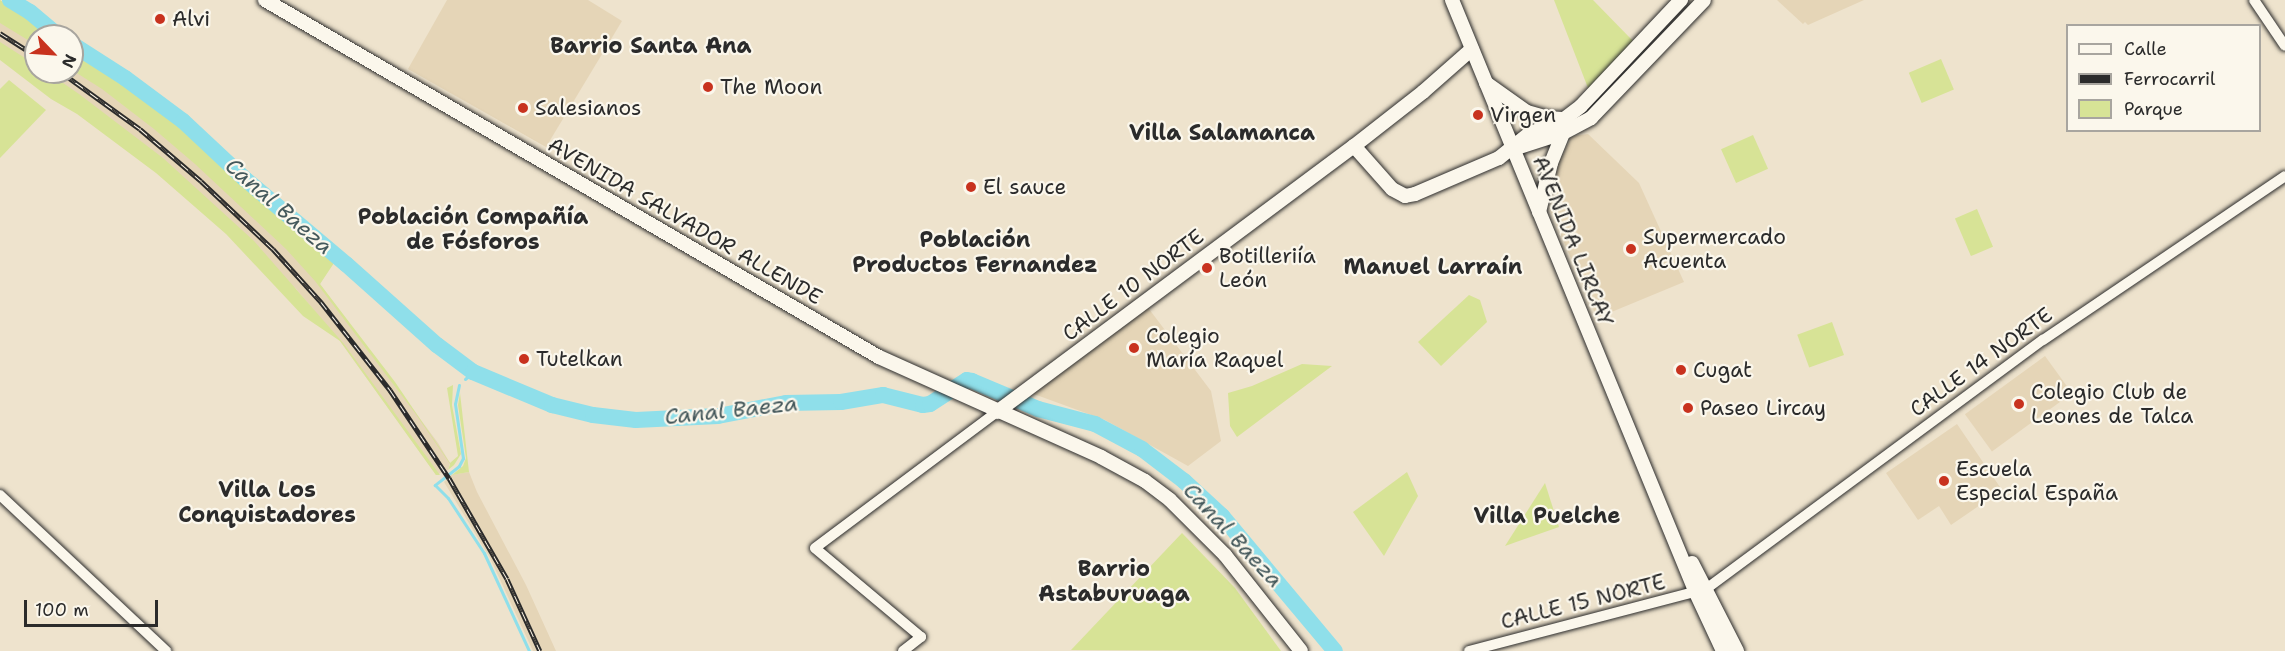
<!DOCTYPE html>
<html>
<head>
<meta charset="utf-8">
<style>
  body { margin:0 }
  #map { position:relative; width:2285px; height:651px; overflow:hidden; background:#eee3cd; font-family:"Shantell Sans",sans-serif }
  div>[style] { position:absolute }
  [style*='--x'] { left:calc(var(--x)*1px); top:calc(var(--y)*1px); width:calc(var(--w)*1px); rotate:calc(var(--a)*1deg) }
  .built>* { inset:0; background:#e5d5b7; transform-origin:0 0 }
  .green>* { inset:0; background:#d7e396; transform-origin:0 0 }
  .stream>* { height:3px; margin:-1.5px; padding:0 1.5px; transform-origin:1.5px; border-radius:1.5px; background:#8fdfea }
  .river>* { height:16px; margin:-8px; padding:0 8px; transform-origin:8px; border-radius:8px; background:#8fdfea }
  .roads { filter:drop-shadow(0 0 2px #2b2b2b) drop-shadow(0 0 2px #2b2b2b) }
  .minor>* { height:10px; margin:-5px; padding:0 5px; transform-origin:5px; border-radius:5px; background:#fbf7ec }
  .major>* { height:14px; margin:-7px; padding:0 7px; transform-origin:7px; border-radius:7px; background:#fbf7ec }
  .rail>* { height:5px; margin-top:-2.5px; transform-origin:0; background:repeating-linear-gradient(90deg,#fbf7ec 0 9px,#2b2b2b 0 18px); box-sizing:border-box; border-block:2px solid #2b2b2b }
  .dots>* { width:16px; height:16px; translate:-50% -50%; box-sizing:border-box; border:3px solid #fbf7ec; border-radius:50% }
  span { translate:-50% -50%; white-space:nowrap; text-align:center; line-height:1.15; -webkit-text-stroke:4.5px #fbf7ec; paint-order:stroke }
  .poi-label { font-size:21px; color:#2b2b2b }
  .left { translate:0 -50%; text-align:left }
  .street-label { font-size:21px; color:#2b2b2b }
  .neighbourhood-label { font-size:22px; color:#2b2b2b; font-weight:700 }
  .water-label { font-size:22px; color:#44585b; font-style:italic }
  .legend { position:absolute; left:2066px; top:24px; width:195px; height:108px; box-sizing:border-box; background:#fbf7ec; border:2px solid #a8a59f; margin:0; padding:8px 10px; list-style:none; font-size:18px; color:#2b2b2b }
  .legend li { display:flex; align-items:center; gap:12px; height:30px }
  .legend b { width:30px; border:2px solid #a8a59f }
  .north { position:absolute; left:24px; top:24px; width:60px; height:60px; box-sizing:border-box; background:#fbf7ec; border:2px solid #a8a59f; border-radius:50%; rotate:115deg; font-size:16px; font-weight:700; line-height:24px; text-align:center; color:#2b2b2b }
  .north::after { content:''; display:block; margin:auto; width:21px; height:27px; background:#c8321e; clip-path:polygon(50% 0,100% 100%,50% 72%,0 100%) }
  .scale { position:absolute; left:24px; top:600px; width:134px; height:27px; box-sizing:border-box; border:3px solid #2b2b2b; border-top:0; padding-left:8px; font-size:18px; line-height:21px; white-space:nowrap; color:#2b2b2b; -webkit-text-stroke:4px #fbf7ec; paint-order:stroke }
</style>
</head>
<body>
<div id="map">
  <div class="built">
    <div style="clip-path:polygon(447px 0,588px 0,622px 21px,546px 147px,408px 69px)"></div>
    <div style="clip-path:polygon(1777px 0,1864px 0,1808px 25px,1805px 22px,1803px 24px)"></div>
    <div style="clip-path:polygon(0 14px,36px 37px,36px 67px,0 44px)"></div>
    <div style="clip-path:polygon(72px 60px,328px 271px,320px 284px,438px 443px,450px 463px,448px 470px,436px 475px,340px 341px,296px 289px,43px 72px,72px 72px)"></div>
    <div style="clip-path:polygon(1588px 134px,1639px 183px,1684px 282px,1597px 318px,1550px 210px,1558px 164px,1572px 136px)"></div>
    <div style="clip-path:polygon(1146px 305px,1211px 391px,1221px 441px,1188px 466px,1105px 420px,1031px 393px)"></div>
    <div style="left:2045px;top:356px;width:46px;height:99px;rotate:54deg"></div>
    <div style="clip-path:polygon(1957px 424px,2002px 490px,1951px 525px,1939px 506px,1918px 520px,1886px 473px)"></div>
    <div style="clip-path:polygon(469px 472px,477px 492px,526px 585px,556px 651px,533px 651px,490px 558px,444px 482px,451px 475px)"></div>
  </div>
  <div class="green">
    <div style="clip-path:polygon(0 0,18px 11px,53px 36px,36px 36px,36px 45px,0 23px)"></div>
    <div style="clip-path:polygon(1554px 0,1593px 0,1633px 41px,1588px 88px)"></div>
    <div style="clip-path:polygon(0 42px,36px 65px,36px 72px,47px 72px,79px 94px,163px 158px,254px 241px,344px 344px,440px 475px,436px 475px,340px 341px,303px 316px,226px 234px,156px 173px,77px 114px,51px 99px,0 60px)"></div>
    <div style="clip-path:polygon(72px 49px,160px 111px,334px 263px,320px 284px,395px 382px,450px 463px,458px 456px,447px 388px,453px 385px,452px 405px,461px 454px,454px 465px,448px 470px,450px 464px,415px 413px,315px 281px,286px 249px,195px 164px,154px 129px,102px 89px,72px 70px)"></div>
    <div style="left:1941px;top:59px;width:33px;height:35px;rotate:67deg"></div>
    <div style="clip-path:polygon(9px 80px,46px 110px,0 158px,0 89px)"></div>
    <div style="left:1753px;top:135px;width:37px;height:35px;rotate:66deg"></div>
    <div style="left:1977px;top:209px;width:41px;height:24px;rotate:67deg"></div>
    <div style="clip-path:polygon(1469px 295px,1480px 300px,1487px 322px,1441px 366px,1418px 342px)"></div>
    <div style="left:1832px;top:322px;width:35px;height:37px;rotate:70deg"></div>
    <div style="clip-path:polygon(1302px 364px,1332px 366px,1237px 437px,1230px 426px,1228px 393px,1252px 386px)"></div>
    <div style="clip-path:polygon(460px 393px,469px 472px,452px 475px,463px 466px,466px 458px,458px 405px)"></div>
    <div style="clip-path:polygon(1407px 472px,1418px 496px,1384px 556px,1353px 512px)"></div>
    <div style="clip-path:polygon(1545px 483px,1559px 527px,1505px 546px)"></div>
    <div style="clip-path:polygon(1182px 533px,1235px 588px,1281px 651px,1071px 650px)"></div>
  </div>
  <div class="stream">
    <div style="--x:465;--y:379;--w:11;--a:-41"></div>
    <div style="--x:459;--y:385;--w:19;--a:102"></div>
    <div style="--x:455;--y:404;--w:55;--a:81.6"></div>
    <div style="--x:463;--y:458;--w:9;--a:117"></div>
    <div style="--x:459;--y:466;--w:31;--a:142"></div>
    <div style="--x:435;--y:485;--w:18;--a:45"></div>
    <div style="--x:448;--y:498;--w:66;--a:56.8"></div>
    <div style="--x:484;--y:553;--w:108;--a:65.3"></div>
  </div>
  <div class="river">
    <div style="--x:10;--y:0;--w:23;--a:31"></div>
    <div style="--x:30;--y:12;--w:38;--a:40"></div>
    <div style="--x:72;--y:44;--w:63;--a:32.7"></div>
    <div style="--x:125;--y:78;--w:72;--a:36.6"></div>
    <div style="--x:183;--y:121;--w:85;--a:43.1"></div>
    <div style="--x:245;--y:179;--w:132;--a:40.1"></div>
    <div style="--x:346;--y:264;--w:122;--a:41.7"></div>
    <div style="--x:437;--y:345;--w:45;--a:36.9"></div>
    <div style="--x:473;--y:372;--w:86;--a:22.7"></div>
    <div style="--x:552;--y:405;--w:42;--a:13.7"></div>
    <div style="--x:593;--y:415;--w:43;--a:6.6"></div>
    <div style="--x:636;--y:420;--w:82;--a:-2.8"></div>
    <div style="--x:718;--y:416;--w:69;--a:-10.8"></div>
    <div style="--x:786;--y:403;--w:55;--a:-1"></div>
    <div style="--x:841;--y:402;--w:43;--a:-9.5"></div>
    <div style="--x:883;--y:395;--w:41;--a:14"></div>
    <div style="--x:923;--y:405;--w:7;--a:-8"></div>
    <div style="--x:930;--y:404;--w:44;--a:-33"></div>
    <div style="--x:967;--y:380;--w:5;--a:11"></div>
    <div style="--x:972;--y:381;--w:72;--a:23"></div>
    <div style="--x:1038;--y:409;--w:59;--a:14.7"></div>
    <div style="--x:1095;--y:424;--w:53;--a:28"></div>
    <div style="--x:1142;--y:449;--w:53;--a:37.3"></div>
    <div style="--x:1184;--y:481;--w:52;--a:42.6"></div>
    <div style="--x:1222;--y:516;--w:176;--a:50.1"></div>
  </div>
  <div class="roads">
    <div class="minor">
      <div style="--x:2254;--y:0;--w:55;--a:56"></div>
      <div style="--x:0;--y:495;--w:228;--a:43.2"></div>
      <div style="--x:903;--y:651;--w:23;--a:-38"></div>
      <div style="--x:921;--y:637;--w:138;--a:-140"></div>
      <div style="--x:815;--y:548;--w:227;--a:-36.8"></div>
      <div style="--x:1469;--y:651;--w:245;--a:-14.7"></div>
      <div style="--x:1706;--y:589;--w:419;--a:-36.5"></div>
      <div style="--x:2043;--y:340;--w:292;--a:-34.1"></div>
    </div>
    <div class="major">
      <div style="--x:265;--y:0;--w:710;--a:30.18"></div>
      <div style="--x:879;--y:357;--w:243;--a:24.2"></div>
      <div style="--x:1101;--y:457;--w:50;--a:28.6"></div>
      <div style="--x:1145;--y:481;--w:31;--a:37"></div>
      <div style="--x:1170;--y:500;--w:78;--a:45"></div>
      <div style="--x:1225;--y:555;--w:122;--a:51.6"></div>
      <div style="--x:1452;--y:0;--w:641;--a:67.63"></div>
      <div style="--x:1696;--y:593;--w:64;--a:65"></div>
      <div style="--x:1486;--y:83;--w:50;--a:35.3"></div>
      <div style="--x:1527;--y:112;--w:22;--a:16"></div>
      <div style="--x:1548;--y:118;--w:14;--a:4"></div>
      <div style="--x:1354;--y:146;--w:57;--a:48.5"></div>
      <div style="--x:1392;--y:189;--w:15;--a:28"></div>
      <div style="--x:1405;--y:196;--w:10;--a:-11"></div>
      <div style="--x:1415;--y:194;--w:91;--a:-23.2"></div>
      <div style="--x:1499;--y:158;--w:38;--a:-39"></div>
      <div style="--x:1529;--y:134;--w:38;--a:-23"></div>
      <div style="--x:1564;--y:119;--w:21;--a:-37"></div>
      <div style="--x:1581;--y:106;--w:146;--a:-46.7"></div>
      <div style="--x:1513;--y:149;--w:52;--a:-17.7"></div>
      <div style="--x:1563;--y:133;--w:32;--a:-28"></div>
      <div style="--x:1591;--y:118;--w:163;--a:-46.2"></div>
      <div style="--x:1539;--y:212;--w:50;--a:-76.2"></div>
      <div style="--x:1551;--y:163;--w:32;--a:-68"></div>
      <div style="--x:997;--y:412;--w:445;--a:-36.7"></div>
      <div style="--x:1354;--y:146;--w:88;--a:-38"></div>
      <div style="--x:1423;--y:92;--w:65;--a:-41.3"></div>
      <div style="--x:1692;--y:563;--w:99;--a:62.9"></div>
    </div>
  </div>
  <div class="rail">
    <div style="--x:0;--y:33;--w:43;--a:32.6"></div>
    <div style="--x:61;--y:72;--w:97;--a:35.8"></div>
    <div style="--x:140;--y:129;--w:80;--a:40.4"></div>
    <div style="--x:201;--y:181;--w:99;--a:43.4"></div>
    <div style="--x:273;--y:249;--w:72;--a:47.8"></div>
    <div style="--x:321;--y:302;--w:112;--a:51.9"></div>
    <div style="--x:390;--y:390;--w:106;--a:56.2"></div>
    <div style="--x:449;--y:478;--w:116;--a:60.1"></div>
    <div style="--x:507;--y:579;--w:79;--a:65.4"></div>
  </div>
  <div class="dots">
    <div style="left:160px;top:19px;background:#c8321e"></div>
    <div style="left:708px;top:87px;background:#c8321e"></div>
    <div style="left:523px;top:108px;background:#c8321e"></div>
    <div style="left:1478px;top:115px;background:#c8321e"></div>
    <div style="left:971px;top:187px;background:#c8321e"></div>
    <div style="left:1631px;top:249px;background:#c8321e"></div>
    <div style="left:1207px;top:268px;background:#c8321e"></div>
    <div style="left:1134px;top:348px;background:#c8321e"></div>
    <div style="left:524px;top:359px;background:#c8321e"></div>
    <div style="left:1681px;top:370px;background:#c8321e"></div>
    <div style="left:2019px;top:404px;background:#c8321e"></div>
    <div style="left:1688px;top:408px;background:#c8321e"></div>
    <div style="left:1944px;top:481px;background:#c8321e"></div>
  </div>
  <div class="poi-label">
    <span class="left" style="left:172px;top:19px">Alvi</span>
    <span class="left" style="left:720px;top:87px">The Moon</span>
    <span class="left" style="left:535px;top:108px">Salesianos</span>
    <span class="left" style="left:1490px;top:115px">Virgen</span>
    <span class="left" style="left:983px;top:187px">El sauce</span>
    <span class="left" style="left:1643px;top:249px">Supermercado<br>Acuenta</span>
    <span class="left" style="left:1219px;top:268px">Botilleriía<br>León</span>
    <span class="left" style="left:1146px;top:348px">Colegio<br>María Raquel</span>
    <span class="left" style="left:536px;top:359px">Tutelkan</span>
    <span class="left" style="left:1693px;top:370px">Cugat</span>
    <span class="left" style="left:2031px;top:404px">Colegio Club de<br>Leones de Talca</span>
    <span class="left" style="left:1700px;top:408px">Paseo Lircay</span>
    <span class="left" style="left:1956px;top:481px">Escuela<br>Especial España</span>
  </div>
  <div class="street-label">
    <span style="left:685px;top:221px;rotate:30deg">AVENIDA SALVADOR ALLENDE</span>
    <span style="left:1573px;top:241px;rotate:68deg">AVENIDA LIRCAY</span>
    <span style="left:1133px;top:285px;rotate:-37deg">CALLE 10 NORTE</span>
    <span style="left:1981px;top:362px;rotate:-36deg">CALLE 14 NORTE</span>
    <span style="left:1583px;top:602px;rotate:-14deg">CALLE 15 NORTE</span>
  </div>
  <div class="neighbourhood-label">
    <span style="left:651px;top:46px">Barrio Santa Ana</span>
    <span style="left:1222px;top:133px">Villa Salamanca</span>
    <span style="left:473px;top:229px">Población Compañía<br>de Fósforos</span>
    <span style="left:975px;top:252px">Población<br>Productos Fernandez</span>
    <span style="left:1433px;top:267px">Manuel Larraín</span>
    <span style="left:267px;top:502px">Villa Los<br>Conquistadores</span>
    <span style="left:1547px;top:516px">Villa Puelche</span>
    <span style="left:1114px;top:581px">Barrio<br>Astaburuaga</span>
  </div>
  <div class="water-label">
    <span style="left:279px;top:206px;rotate:41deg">Canal Baeza</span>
    <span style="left:731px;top:410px;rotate:-6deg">Canal Baeza</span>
    <span style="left:1233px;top:535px;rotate:47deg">Canal Baeza</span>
  </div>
  <ul class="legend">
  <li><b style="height:8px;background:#fbf7ec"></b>Calle</li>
  <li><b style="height:8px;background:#2b2b2b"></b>Ferrocarril</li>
  <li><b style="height:16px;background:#d7e396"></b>Parque</li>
  </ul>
  <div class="north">N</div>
  <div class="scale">100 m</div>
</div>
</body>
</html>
